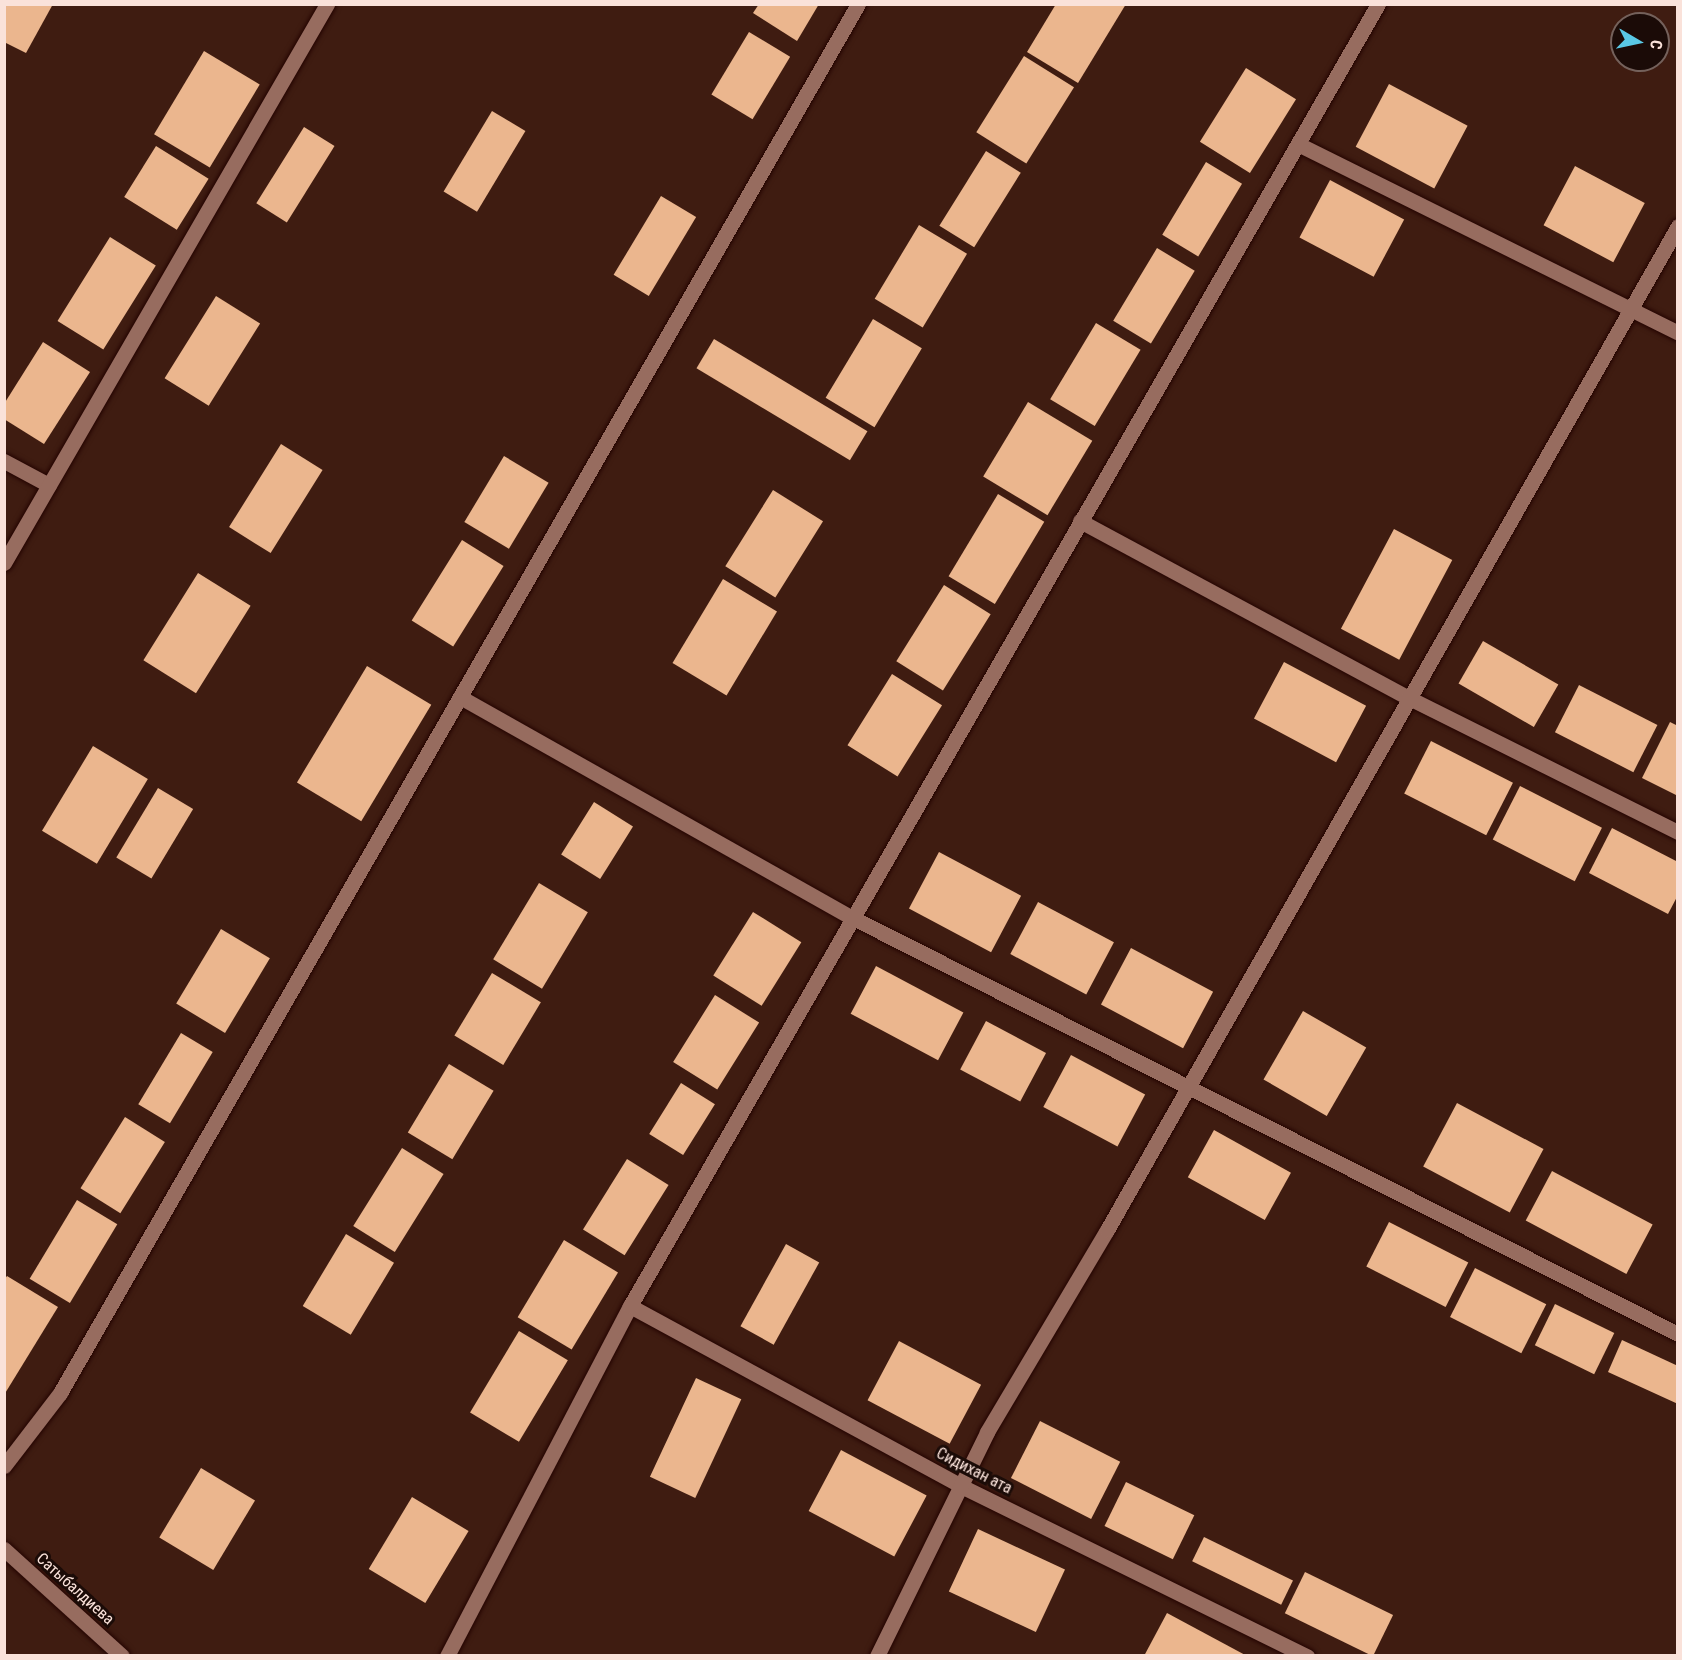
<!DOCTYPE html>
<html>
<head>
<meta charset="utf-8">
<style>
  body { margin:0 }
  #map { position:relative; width:1682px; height:1660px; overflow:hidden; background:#3f1c11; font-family:"Roboto Condensed",sans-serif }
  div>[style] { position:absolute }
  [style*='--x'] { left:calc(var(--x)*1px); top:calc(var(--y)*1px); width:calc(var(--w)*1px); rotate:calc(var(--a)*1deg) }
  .building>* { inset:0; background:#ebb68e; transform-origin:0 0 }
  .roads { filter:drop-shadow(0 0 2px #240400) drop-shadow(0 0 2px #240400) }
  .street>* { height:15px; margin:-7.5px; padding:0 7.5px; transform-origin:7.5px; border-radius:7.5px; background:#976c5f }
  span { translate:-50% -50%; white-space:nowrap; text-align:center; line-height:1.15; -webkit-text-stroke:6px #1b0b07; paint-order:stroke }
  .street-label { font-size:16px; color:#fae2da }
  .frame { position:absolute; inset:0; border:6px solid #fae2da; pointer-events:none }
  .north { position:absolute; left:1610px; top:12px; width:60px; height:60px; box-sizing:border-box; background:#1b0b07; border:2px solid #74615b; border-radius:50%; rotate:99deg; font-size:16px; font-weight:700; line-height:24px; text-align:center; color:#fae2da }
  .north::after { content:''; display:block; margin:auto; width:21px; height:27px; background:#5ac8e5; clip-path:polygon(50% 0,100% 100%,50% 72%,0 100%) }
</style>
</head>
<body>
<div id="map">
  <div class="building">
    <div style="clip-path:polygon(4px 4px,53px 4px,26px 53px,4px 42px)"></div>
    <div style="clip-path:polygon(759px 4px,819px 4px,797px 41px,753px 13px)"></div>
    <div style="clip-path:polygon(1056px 4px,1126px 4px,1078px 83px,1027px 52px)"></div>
    <div style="left:749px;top:32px;width:48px;height:73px;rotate:31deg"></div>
    <div style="left:204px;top:51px;width:65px;height:97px;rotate:31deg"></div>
    <div style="left:1024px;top:56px;width:59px;height:90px;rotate:32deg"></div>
    <div style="left:1246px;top:68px;width:59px;height:87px;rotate:32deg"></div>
    <div style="left:1389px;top:84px;width:89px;height:71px;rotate:28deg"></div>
    <div style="left:492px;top:111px;width:39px;height:94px;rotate:31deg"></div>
    <div style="left:304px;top:127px;width:36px;height:90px;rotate:32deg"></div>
    <div style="left:156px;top:146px;width:62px;height:60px;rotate:32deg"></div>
    <div style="left:986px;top:151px;width:41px;height:88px;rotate:32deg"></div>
    <div style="left:1206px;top:162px;width:42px;height:85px;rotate:31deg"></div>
    <div style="left:1575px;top:166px;width:79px;height:67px;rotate:28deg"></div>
    <div style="left:1330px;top:180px;width:84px;height:65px;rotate:28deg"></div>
    <div style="left:661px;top:196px;width:41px;height:92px;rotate:31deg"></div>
    <div style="left:919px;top:225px;width:56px;height:86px;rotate:31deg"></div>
    <div style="left:110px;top:237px;width:54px;height:99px;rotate:32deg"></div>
    <div style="left:1157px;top:248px;width:44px;height:85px;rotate:31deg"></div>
    <div style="left:216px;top:296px;width:52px;height:97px;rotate:32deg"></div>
    <div style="left:873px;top:319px;width:57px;height:92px;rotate:31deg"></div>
    <div style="left:1096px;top:323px;width:52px;height:89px;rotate:31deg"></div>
    <div style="left:714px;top:339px;width:179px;height:34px;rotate:31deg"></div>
    <div style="clip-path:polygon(43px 342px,90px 372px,44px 444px,4px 419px,4px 404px)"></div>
    <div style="left:1028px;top:402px;width:75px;height:87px;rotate:31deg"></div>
    <div style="left:281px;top:444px;width:49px;height:98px;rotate:32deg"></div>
    <div style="left:504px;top:456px;width:52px;height:77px;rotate:31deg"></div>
    <div style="left:773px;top:490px;width:59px;height:90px;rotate:32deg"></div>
    <div style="left:998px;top:494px;width:54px;height:96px;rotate:31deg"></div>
    <div style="left:1394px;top:529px;width:66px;height:113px;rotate:28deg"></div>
    <div style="left:462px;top:540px;width:49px;height:95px;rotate:32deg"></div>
    <div style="left:198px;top:573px;width:62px;height:103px;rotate:32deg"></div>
    <div style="left:723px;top:579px;width:63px;height:98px;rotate:31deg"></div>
    <div style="left:944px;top:585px;width:55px;height:90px;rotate:32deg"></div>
    <div style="left:1483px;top:641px;width:87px;height:49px;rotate:30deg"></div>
    <div style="left:1284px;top:662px;width:93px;height:64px;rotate:28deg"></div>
    <div style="left:367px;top:666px;width:75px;height:136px;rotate:31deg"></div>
    <div style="left:892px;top:674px;width:59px;height:84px;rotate:32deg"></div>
    <div style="left:1579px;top:685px;width:88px;height:53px;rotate:27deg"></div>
    <div style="clip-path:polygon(1670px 722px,1678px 726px,1678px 796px,1642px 778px)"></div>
    <div style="left:1431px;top:741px;width:92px;height:59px;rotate:27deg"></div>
    <div style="left:93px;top:746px;width:64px;height:99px;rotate:31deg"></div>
    <div style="left:1520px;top:786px;width:92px;height:60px;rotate:27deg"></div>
    <div style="left:158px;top:788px;width:41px;height:81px;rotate:31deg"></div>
    <div style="left:594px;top:802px;width:46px;height:62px;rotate:32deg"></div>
    <div style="clip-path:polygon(1612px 828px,1678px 862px,1678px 895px,1668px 914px,1589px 873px)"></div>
    <div style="left:939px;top:852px;width:93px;height:64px;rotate:28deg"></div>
    <div style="left:539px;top:883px;width:57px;height:89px;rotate:31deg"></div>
    <div style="left:1038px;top:902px;width:86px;height:59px;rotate:28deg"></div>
    <div style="left:753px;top:912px;width:57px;height:75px;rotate:32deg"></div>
    <div style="left:221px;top:929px;width:57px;height:87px;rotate:31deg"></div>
    <div style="left:1131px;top:948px;width:93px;height:64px;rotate:28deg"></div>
    <div style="left:876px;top:966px;width:99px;height:54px;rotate:28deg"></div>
    <div style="left:492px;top:973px;width:57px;height:73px;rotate:31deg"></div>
    <div style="left:715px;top:995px;width:52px;height:79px;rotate:32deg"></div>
    <div style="left:1303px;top:1011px;width:73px;height:79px;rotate:30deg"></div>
    <div style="left:986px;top:1021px;width:68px;height:55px;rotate:28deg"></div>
    <div style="left:181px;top:1033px;width:37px;height:83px;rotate:31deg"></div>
    <div style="left:1071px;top:1055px;width:84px;height:59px;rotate:28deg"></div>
    <div style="left:449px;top:1064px;width:52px;height:80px;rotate:31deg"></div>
    <div style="left:681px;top:1083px;width:40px;height:60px;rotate:32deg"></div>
    <div style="left:1457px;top:1103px;width:98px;height:72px;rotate:28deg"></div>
    <div style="left:125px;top:1117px;width:47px;height:84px;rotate:32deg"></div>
    <div style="left:1214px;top:1130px;width:88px;height:54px;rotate:29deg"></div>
    <div style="left:402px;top:1148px;width:49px;height:92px;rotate:32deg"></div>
    <div style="left:627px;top:1159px;width:49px;height:83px;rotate:32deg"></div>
    <div style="left:1552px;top:1171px;width:114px;height:56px;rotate:28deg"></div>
    <div style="left:77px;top:1200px;width:47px;height:92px;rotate:31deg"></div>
    <div style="left:1389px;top:1222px;width:89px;height:50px;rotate:27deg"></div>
    <div style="left:346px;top:1234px;width:56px;height:84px;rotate:31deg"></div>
    <div style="left:564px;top:1240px;width:63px;height:90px;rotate:31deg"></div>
    <div style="left:786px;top:1244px;width:38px;height:94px;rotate:29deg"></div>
    <div style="left:1475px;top:1268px;width:80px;height:55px;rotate:27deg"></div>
    <div style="clip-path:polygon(7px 1276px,58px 1307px,4px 1395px,4px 1280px)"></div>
    <div style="left:1555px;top:1304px;width:66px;height:46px;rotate:26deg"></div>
    <div style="left:519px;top:1331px;width:57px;height:95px;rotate:31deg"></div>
    <div style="clip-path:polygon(1622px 1340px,1678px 1366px,1678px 1404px,1608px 1372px)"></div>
    <div style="left:899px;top:1341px;width:93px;height:67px;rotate:28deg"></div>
    <div style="left:696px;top:1378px;width:50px;height:109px;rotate:25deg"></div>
    <div style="left:1040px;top:1421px;width:90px;height:64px;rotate:27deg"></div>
    <div style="left:841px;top:1450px;width:97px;height:69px;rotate:28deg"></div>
    <div style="left:201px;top:1468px;width:63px;height:81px;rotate:31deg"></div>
    <div style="left:1126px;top:1482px;width:76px;height:49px;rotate:26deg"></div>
    <div style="left:412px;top:1497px;width:66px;height:84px;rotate:31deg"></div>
    <div style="left:978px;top:1529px;width:96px;height:69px;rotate:25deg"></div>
    <div style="left:1204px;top:1537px;width:99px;height:27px;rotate:26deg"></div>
    <div style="left:1305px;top:1572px;width:98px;height:46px;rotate:26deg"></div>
    <div style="clip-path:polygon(1167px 1613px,1247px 1656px,1144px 1656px)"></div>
  </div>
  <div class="roads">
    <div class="street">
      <div style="--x:1298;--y:144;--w:424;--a:26.4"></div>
      <div style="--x:4;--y:461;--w:51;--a:28.1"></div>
      <div style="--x:1080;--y:521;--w:374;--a:28.3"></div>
      <div style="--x:1409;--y:698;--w:301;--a:26.5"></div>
      <div style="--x:4;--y:563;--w:646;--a:-59.98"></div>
      <div style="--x:460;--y:697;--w:451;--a:29.4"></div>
      <div style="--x:853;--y:918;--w:924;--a:26.76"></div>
      <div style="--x:630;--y:1306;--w:377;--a:28.5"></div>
      <div style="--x:961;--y:1486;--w:386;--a:26.2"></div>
      <div style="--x:4;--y:1466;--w:92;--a:-52.5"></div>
      <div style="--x:60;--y:1393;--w:1602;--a:-60.12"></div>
      <div style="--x:4;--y:1549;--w:159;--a:42.2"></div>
      <div style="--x:447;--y:1656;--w:395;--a:-62.4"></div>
      <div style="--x:630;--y:1306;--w:1502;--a:-60.12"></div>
      <div style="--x:877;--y:1656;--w:250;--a:-63.8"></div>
      <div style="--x:987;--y:1432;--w:235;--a:-59.3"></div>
      <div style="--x:1107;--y:1230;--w:1155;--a:-60.37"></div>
    </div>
  </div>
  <div class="street-label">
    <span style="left:974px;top:1471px;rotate:27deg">Сидихан ата</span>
    <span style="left:75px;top:1589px;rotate:42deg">Сатыбалдиева</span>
  </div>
  <div class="frame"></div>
  <div class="north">С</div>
</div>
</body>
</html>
